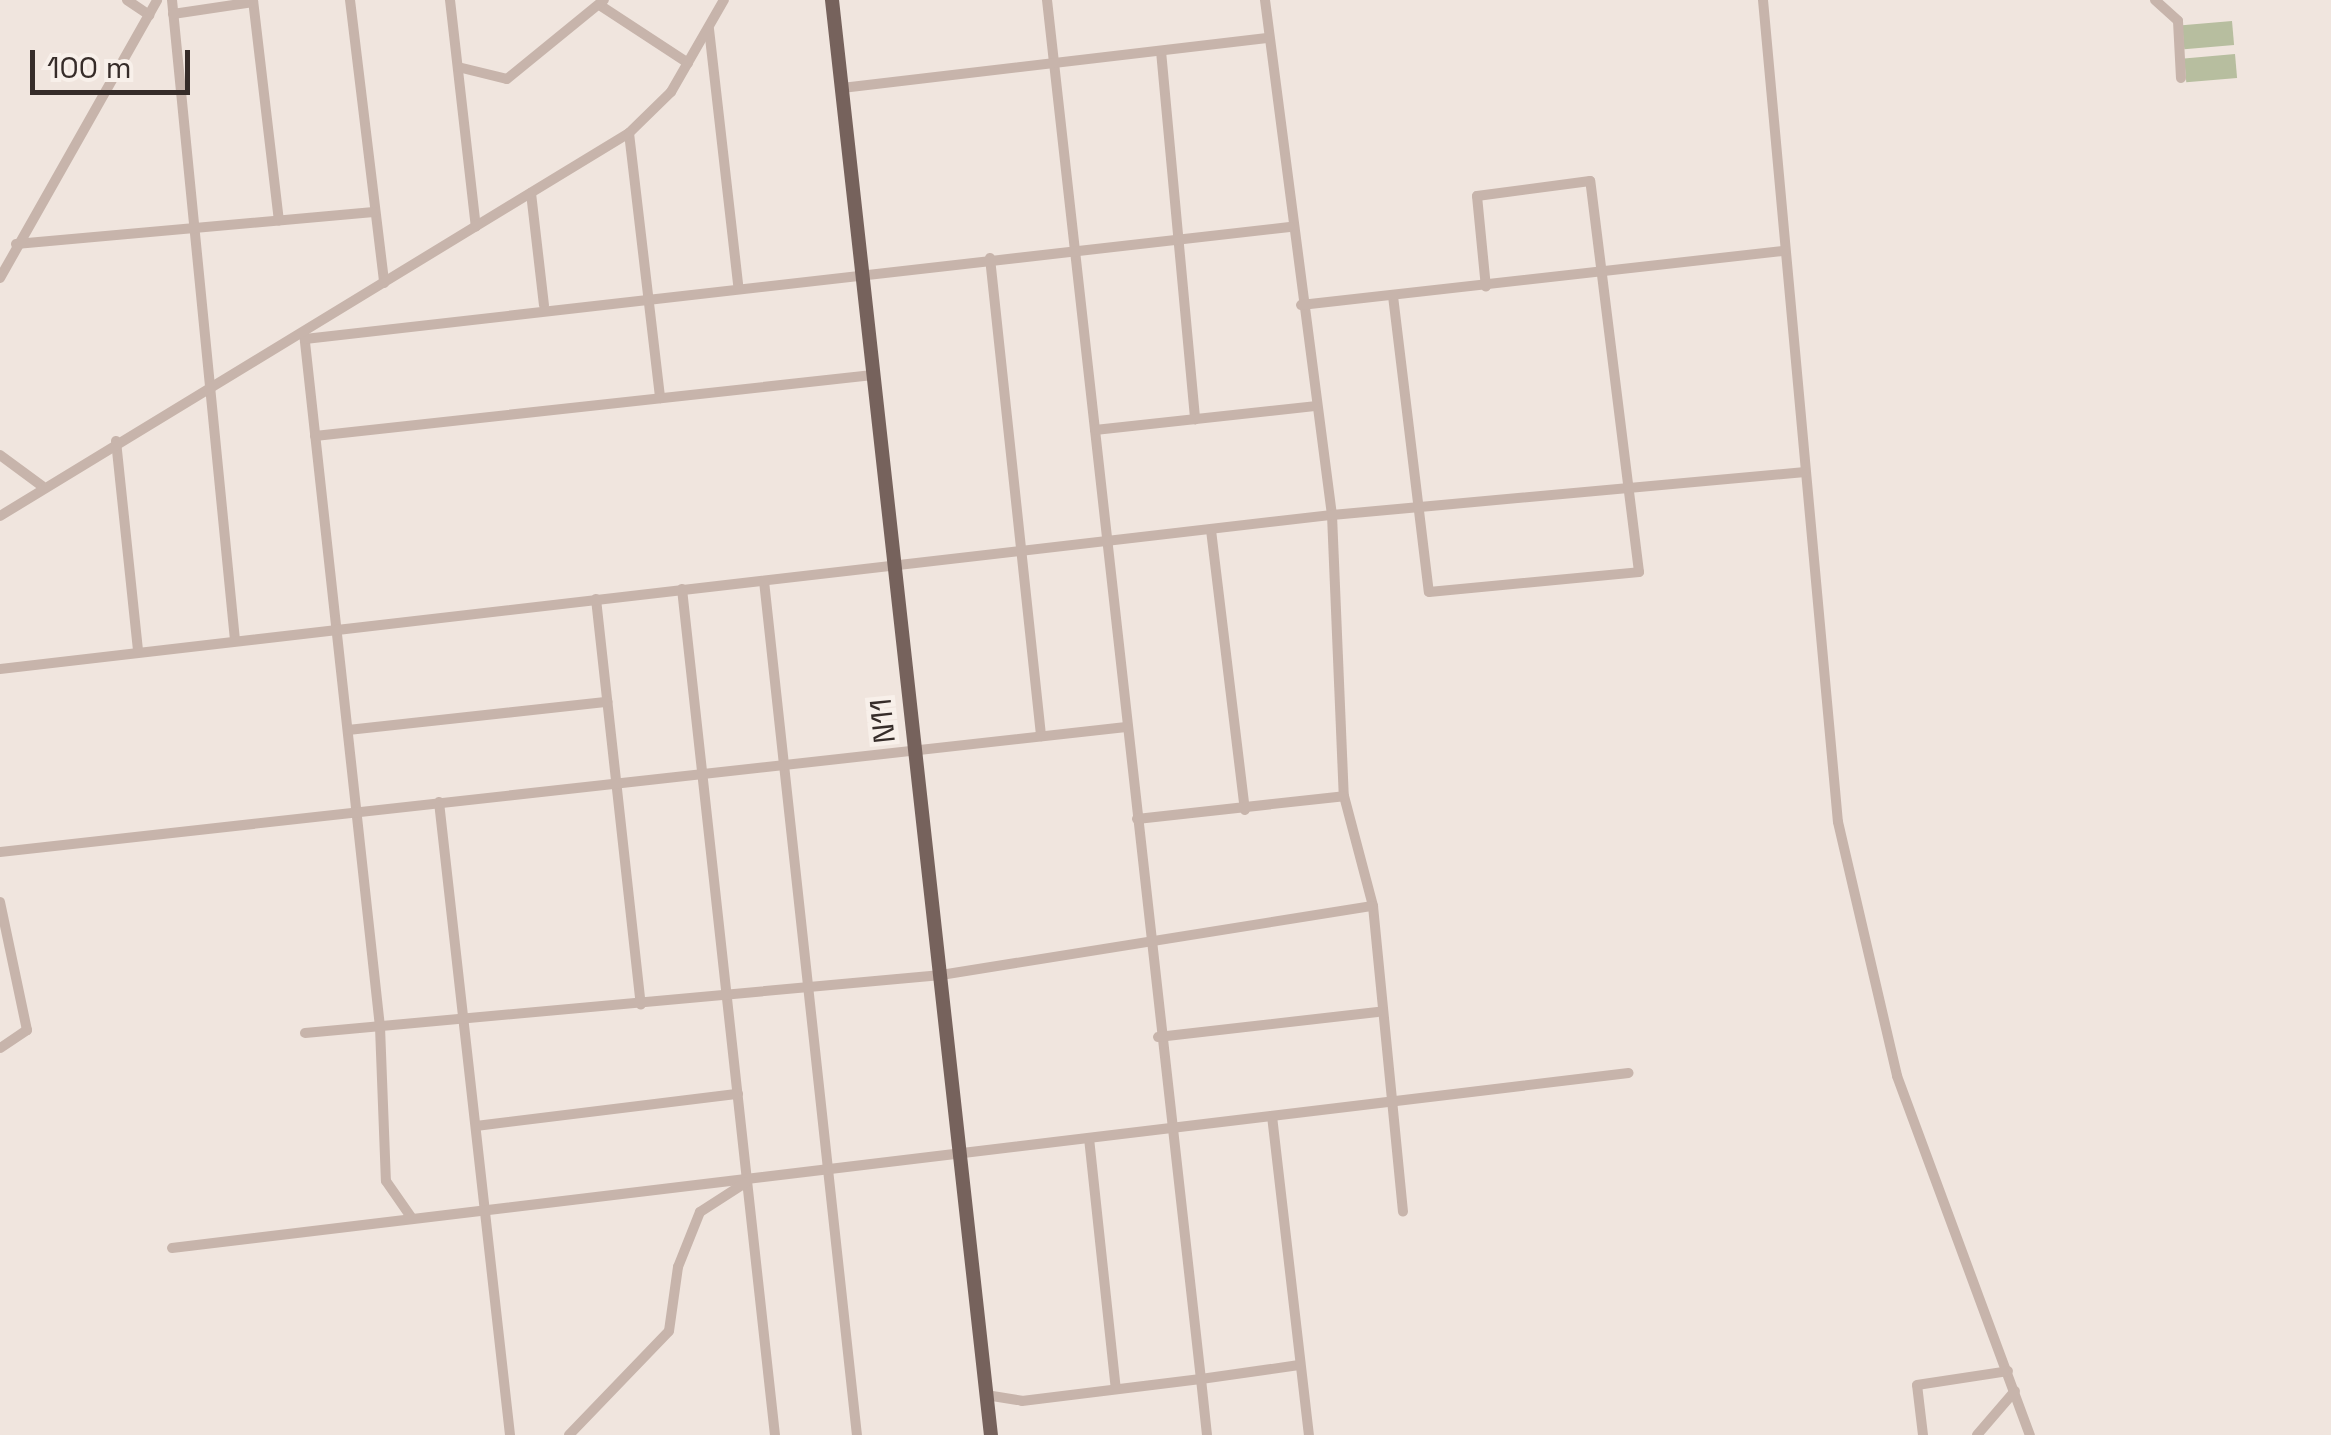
<!DOCTYPE html>
<html>
<head>
<meta charset="utf-8">
<style>
  body { margin:0 }
  #map { position:relative; width:2331px; height:1435px; overflow:hidden; background:#f0e5de; font-family:"Space Grotesk",sans-serif }
  div>[style] { position:absolute }
  [style*='--x'] { left:calc(var(--x)*1px); top:calc(var(--y)*1px); width:calc(var(--w)*1px); rotate:calc(var(--a)*1deg) }
  .green>* { inset:0; background:#b7be9f; transform-origin:0 0 }
  .minor>* { height:10px; margin:-5px; padding:0 5px; transform-origin:5px; border-radius:5px; background:#c7b4ab }
  .major>* { height:14px; margin:-7px; padding:0 7px; transform-origin:7px; border-radius:7px; background:#76625c }
  span { translate:-50% -50%; white-space:nowrap; text-align:center; line-height:1.15; -webkit-text-stroke:9px #f8f0ea; paint-order:stroke }
  .street-label { font-size:30px; color:#362c29 }
  .scale { position:absolute; left:30px; top:50px; width:160px; height:45px; box-sizing:border-box; border:5px solid #362c29; border-top:0; padding-left:12px; font-size:30px; line-height:35px; white-space:nowrap; color:#362c29; -webkit-text-stroke:8px #f8f0ea; paint-order:stroke }
</style>
</head>
<body>
<div id="map">
  <div class="green">
    <div style="left:2232px;top:21px;width:24px;height:50px;rotate:85deg"></div>
    <div style="left:2235px;top:54px;width:24px;height:51px;rotate:85deg"></div>
  </div>
  <div class="minor">
    <div style="--x:127;--y:0;--w:27;--a:34"></div>
    <div style="--x:172;--y:0;--w:643;--a:84.38"></div>
    <div style="--x:253;--y:0;--w:222;--a:83.3"></div>
    <div style="--x:350;--y:0;--w:285;--a:83.1"></div>
    <div style="--x:450;--y:0;--w:228;--a:83.5"></div>
    <div style="--x:1047;--y:0;--w:1388;--a:83.63"></div>
    <div style="--x:1201;--y:1379;--w:99;--a:-8.1"></div>
    <div style="--x:1265;--y:0;--w:519;--a:82.59"></div>
    <div style="--x:1332;--y:515;--w:281;--a:87.6"></div>
    <div style="--x:1344;--y:796;--w:114;--a:75.2"></div>
    <div style="--x:1373;--y:906;--w:307;--a:84.4"></div>
    <div style="--x:1763;--y:0;--w:825;--a:84.79"></div>
    <div style="--x:1838;--y:822;--w:261;--a:76.9"></div>
    <div style="--x:1897;--y:1076;--w:383;--a:69.7"></div>
    <div style="--x:2155;--y:0;--w:31;--a:42"></div>
    <div style="--x:2178;--y:21;--w:57;--a:87"></div>
    <div style="--x:601;--y:6;--w:104;--a:33.2"></div>
    <div style="--x:173;--y:14;--w:81;--a:-8.5"></div>
    <div style="--x:709;--y:29;--w:257;--a:83.5"></div>
    <div style="--x:1161;--y:51;--w:370;--a:84.7"></div>
    <div style="--x:458;--y:67;--w:50;--a:13.8"></div>
    <div style="--x:507;--y:79;--w:125;--a:-39.2"></div>
    <div style="--x:842;--y:88;--w:430;--a:-6.7"></div>
    <div style="--x:629;--y:133;--w:267;--a:83.3"></div>
    <div style="--x:531;--y:193;--w:113;--a:83.4"></div>
    <div style="--x:16;--y:244;--w:359;--a:-5.1"></div>
    <div style="--x:990;--y:258;--w:481;--a:83.9"></div>
    <div style="--x:0;--y:278;--w:319;--a:-60.5"></div>
    <div style="--x:1393;--y:296;--w:298;--a:83.1"></div>
    <div style="--x:1429;--y:592;--w:211;--a:-5.4"></div>
    <div style="--x:1639;--y:572;--w:394;--a:-97.1"></div>
    <div style="--x:1590;--y:181;--w:114;--a:172.4"></div>
    <div style="--x:1477;--y:196;--w:91;--a:84.4"></div>
    <div style="--x:1301;--y:305;--w:487;--a:-6.4"></div>
    <div style="--x:304;--y:333;--w:698;--a:83.75"></div>
    <div style="--x:380;--y:1027;--w:154;--a:87.8"></div>
    <div style="--x:386;--y:1181;--w:44;--a:55.2"></div>
    <div style="--x:305;--y:339;--w:991;--a:-6.49"></div>
    <div style="--x:1095;--y:430;--w:221;--a:-6.2"></div>
    <div style="--x:315;--y:436;--w:561;--a:-6.24"></div>
    <div style="--x:116;--y:441;--w:210;--a:84"></div>
    <div style="--x:0;--y:455;--w:52;--a:36.4"></div>
    <div style="--x:0;--y:516;--w:736;--a:-31.34"></div>
    <div style="--x:629;--y:133;--w:59;--a:-44.3"></div>
    <div style="--x:671;--y:92;--w:106;--a:-60.1"></div>
    <div style="--x:1211;--y:530;--w:282;--a:83.1"></div>
    <div style="--x:764;--y:581;--w:859;--a:83.79"></div>
    <div style="--x:682;--y:589;--w:851;--a:83.73"></div>
    <div style="--x:596;--y:599;--w:408;--a:83.7"></div>
    <div style="--x:0;--y:669;--w:1341;--a:-6.6"></div>
    <div style="--x:1332;--y:515;--w:475;--a:-5.2"></div>
    <div style="--x:348;--y:730;--w:261;--a:-6.2"></div>
    <div style="--x:439;--y:802;--w:637;--a:83.6"></div>
    <div style="--x:1137;--y:819;--w:208;--a:-6.3"></div>
    <div style="--x:0;--y:852;--w:1133;--a:-6.33"></div>
    <div style="--x:0;--y:902;--w:131;--a:78.1"></div>
    <div style="--x:27;--y:1030;--w:32;--a:146"></div>
    <div style="--x:305;--y:1033;--w:639;--a:-5.21"></div>
    <div style="--x:941;--y:975;--w:437;--a:-9.1"></div>
    <div style="--x:1158;--y:1037;--w:221;--a:-6.5"></div>
    <div style="--x:1272;--y:1116;--w:321;--a:83.4"></div>
    <div style="--x:476;--y:1126;--w:264;--a:-7"></div>
    <div style="--x:1089;--y:1138;--w:252;--a:83.9"></div>
    <div style="--x:172;--y:1248;--w:1467;--a:-6.85"></div>
    <div style="--x:986;--y:1395;--w:36;--a:9"></div>
    <div style="--x:1022;--y:1401;--w:180;--a:-7"></div>
    <div style="--x:1201;--y:1379;--w:56;--a:83.9"></div>
    <div style="--x:569;--y:1435;--w:144;--a:-46.1"></div>
    <div style="--x:669;--y:1331;--w:65;--a:-82"></div>
    <div style="--x:678;--y:1267;--w:59;--a:-68.2"></div>
    <div style="--x:700;--y:1212;--w:54;--a:-32.8"></div>
    <div style="--x:1923;--y:1435;--w:50;--a:-96.8"></div>
    <div style="--x:1917;--y:1385;--w:92;--a:-8.7"></div>
    <div style="--x:1977;--y:1435;--w:58;--a:-49.2"></div>
  </div>
  <div class="major">
    <div style="--x:832;--y:0;--w:1444;--a:83.68"></div>
  </div>
  <div class="street-label">
    <span style="left:883px;top:721px;rotate:-96deg">N11</span>
  </div>
  <div class="scale">100 m</div>
</div>
</body>
</html>
